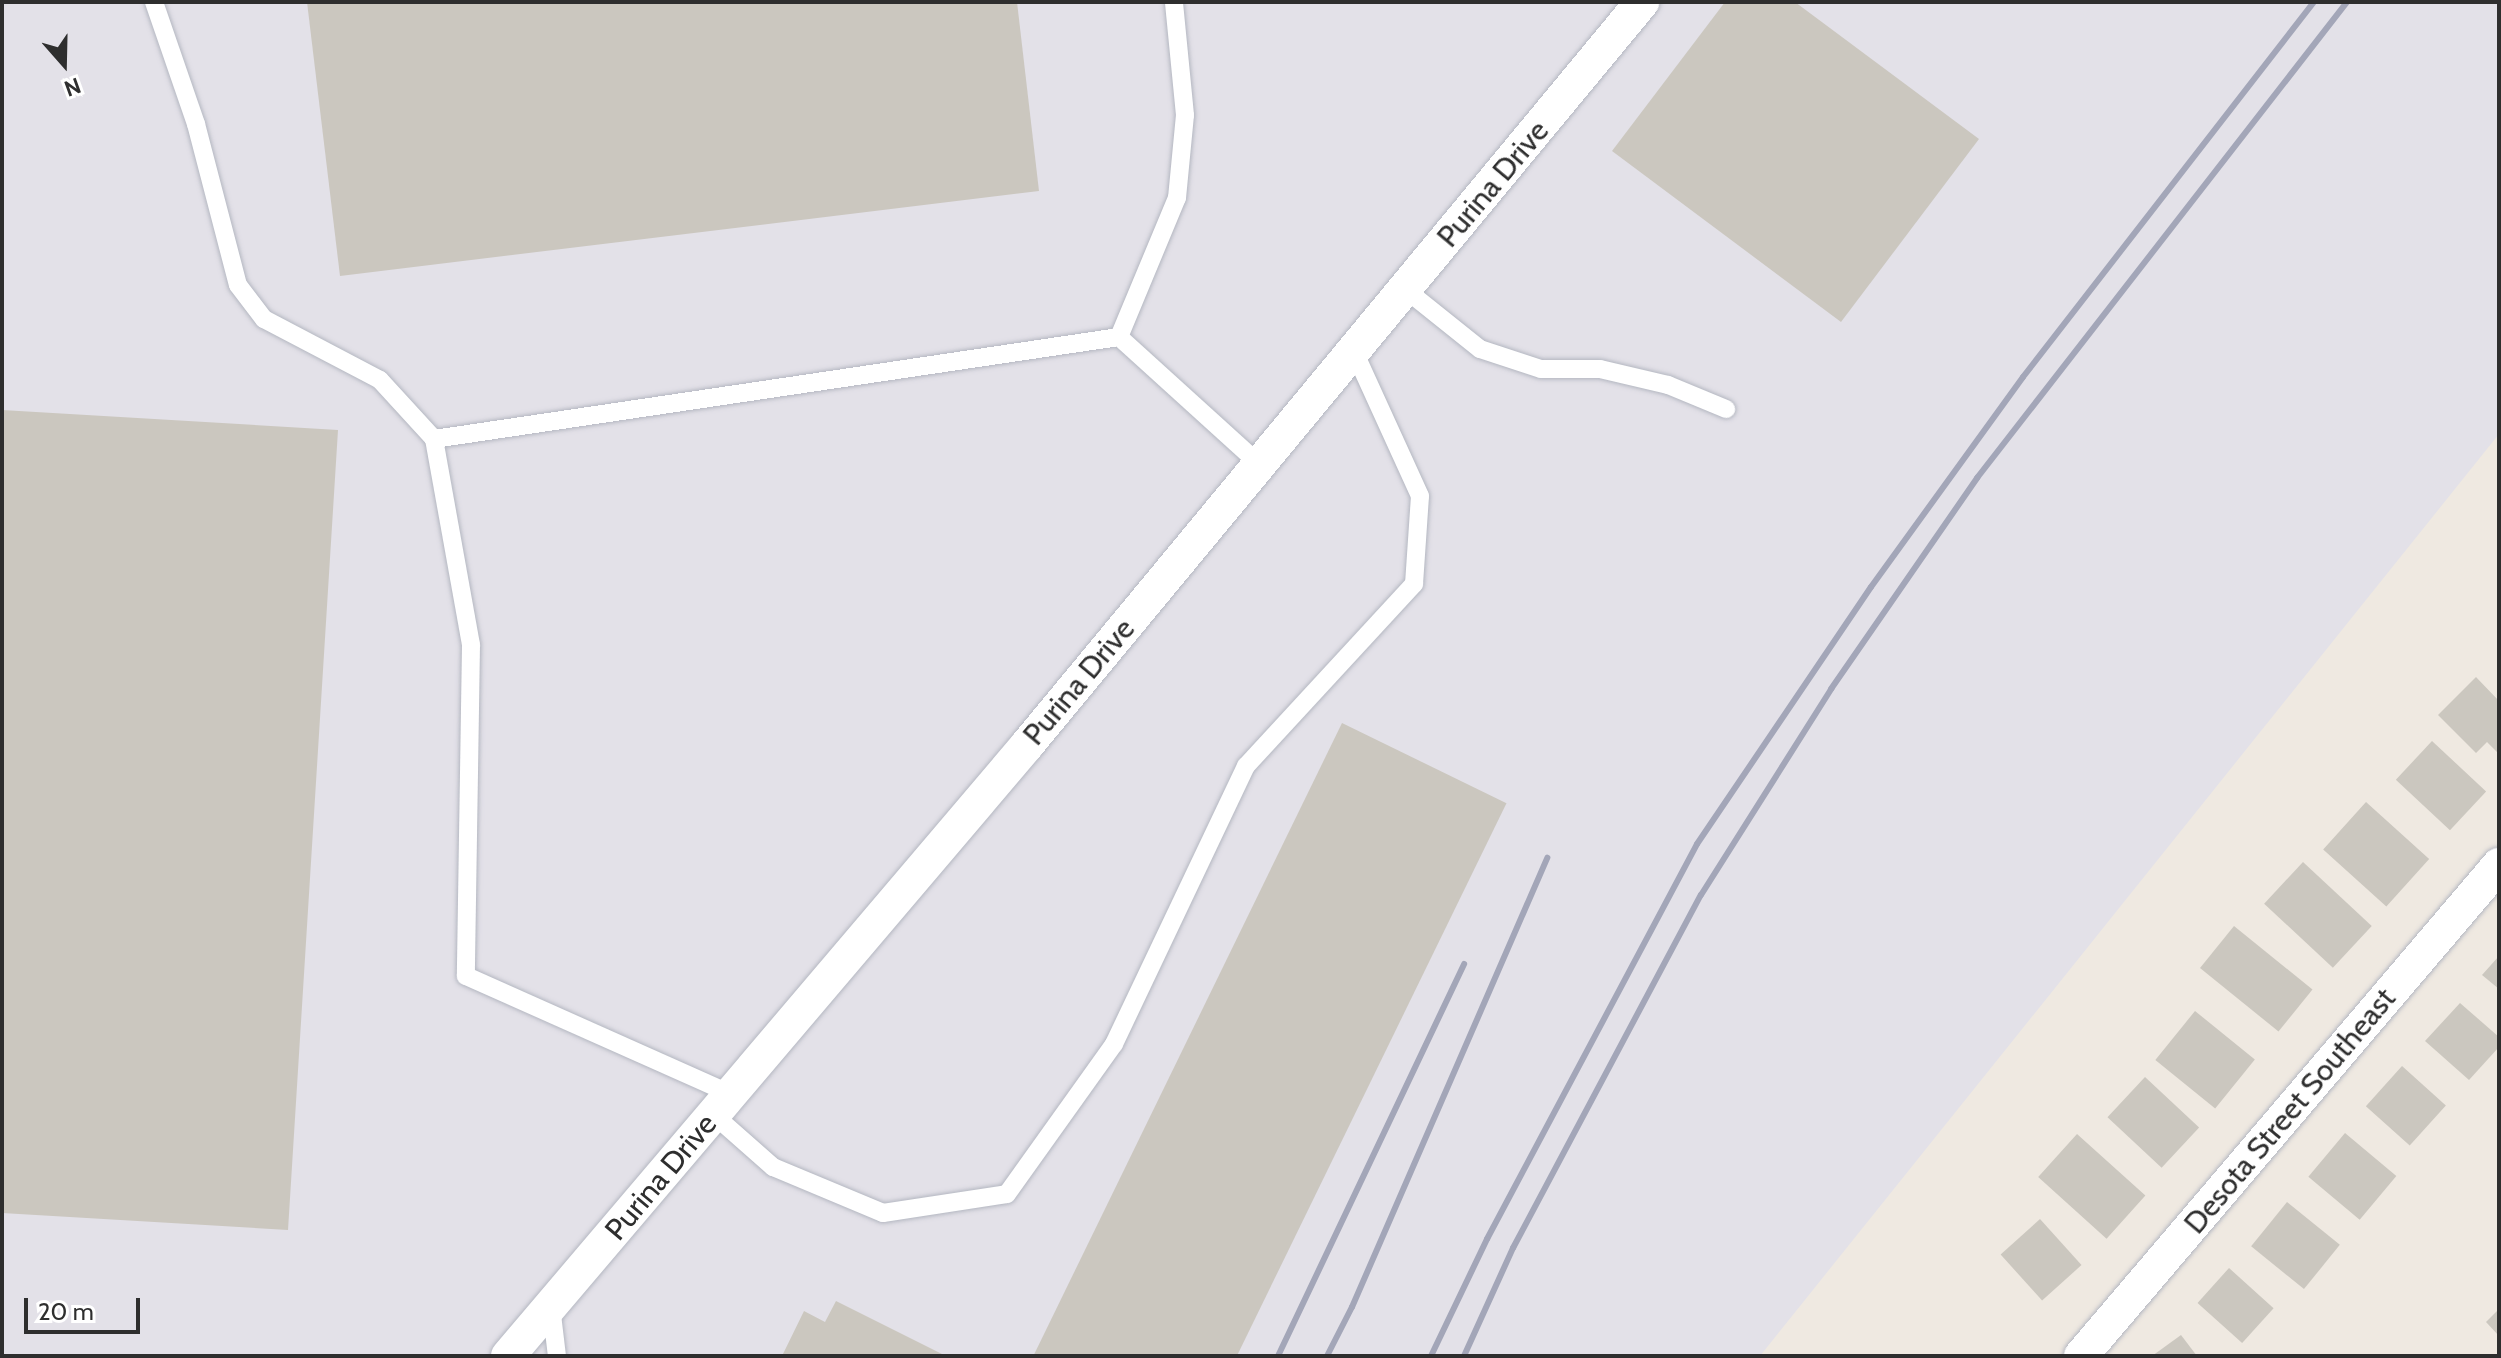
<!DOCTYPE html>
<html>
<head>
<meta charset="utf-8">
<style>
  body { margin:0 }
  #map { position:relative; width:2501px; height:1358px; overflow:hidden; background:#efe9e1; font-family:Cabin,sans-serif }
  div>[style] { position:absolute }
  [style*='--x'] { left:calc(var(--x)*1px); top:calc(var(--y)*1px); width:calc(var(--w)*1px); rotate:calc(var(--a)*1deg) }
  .industrial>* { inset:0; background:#e3e1e8 }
  .building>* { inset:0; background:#cbc7bf; transform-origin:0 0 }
  .roads { filter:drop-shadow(0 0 2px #b4b7c1) drop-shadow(0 0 2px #b4b7c1) }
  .service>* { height:18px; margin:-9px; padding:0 9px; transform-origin:9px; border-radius:9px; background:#fff }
  .minor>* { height:34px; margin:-17px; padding:0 17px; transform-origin:17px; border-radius:17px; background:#fff }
  .rail>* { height:6px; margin:-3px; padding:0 3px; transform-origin:3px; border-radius:3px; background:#a3a6b8 }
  span { translate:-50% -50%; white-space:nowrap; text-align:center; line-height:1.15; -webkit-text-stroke:6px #fff; paint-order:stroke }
  .street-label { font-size:30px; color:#2e2e2e }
  .frame { position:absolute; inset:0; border:4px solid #2e2e2e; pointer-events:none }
  .north { position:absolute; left:24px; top:24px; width:80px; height:80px; -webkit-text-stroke:6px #fff; paint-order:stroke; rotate:160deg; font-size:22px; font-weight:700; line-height:32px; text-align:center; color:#2e2e2e }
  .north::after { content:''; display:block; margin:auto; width:28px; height:36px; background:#2e2e2e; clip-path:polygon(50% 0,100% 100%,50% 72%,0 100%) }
  .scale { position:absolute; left:24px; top:1298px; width:116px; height:36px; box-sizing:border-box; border:4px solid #2e2e2e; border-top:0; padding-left:10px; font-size:24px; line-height:28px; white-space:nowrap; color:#2e2e2e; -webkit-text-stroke:6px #fff; paint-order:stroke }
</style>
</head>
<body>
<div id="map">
  <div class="industrial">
    <div style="clip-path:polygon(2px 2px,2499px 2px,2499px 434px,1760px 1356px,2px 1356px)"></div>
  </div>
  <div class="building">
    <div style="clip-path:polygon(307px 2px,1017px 2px,1039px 191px,340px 276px)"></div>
    <div style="clip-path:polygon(1725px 2px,1795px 2px,1979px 139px,1841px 322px,1612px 151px)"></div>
    <div style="clip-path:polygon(2px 410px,338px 430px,288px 1230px,2px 1213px)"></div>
    <div style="clip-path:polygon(2476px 677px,2499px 701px,2499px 754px,2487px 742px,2476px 753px,2438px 715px)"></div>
    <div style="left:1342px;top:723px;width:183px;height:705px;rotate:26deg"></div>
    <div style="left:2432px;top:741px;width:74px;height:53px;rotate:43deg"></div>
    <div style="left:2366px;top:802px;width:85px;height:64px;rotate:42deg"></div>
    <div style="left:2303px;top:862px;width:94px;height:57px;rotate:43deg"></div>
    <div style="left:2234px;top:926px;width:101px;height:54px;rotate:39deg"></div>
    <div style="clip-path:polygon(2499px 956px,2499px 989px,2482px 975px)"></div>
    <div style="clip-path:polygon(2460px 1003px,2499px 1037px,2499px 1047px,2469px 1080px,2425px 1041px)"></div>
    <div style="left:2195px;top:1011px;width:77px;height:63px;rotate:39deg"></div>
    <div style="left:2402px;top:1066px;width:59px;height:54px;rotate:42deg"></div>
    <div style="left:2145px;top:1077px;width:74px;height:55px;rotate:43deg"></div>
    <div style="left:2345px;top:1133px;width:67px;height:57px;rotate:40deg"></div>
    <div style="left:2077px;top:1134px;width:92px;height:58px;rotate:42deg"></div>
    <div style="left:2287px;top:1202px;width:68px;height:57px;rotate:39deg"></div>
    <div style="left:2040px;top:1219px;width:62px;height:53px;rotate:48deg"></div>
    <div style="left:2229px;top:1268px;width:60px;height:47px;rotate:42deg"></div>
    <div style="clip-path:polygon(836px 1301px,946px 1356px,782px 1356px,804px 1311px,825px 1322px)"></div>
    <div style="clip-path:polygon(2499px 1309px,2499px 1336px,2486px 1322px)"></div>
    <div style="clip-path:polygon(2181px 1335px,2197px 1356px,2152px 1356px)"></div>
  </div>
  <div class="roads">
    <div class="service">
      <div style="--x:154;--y:2;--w:129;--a:71"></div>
      <div style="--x:196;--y:124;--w:166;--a:75.4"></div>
      <div style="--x:238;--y:285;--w:43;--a:52.6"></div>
      <div style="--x:264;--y:319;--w:131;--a:27.7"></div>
      <div style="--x:380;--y:380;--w:80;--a:47.5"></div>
      <div style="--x:434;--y:439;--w:209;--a:79.8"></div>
      <div style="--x:471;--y:645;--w:331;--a:90.9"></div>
      <div style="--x:466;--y:976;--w:290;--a:24"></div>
      <div style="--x:1405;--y:289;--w:96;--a:38.7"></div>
      <div style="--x:1480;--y:349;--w:64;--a:18.2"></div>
      <div style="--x:1541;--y:369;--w:59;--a:0"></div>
      <div style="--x:1600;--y:369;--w:70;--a:13.2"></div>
      <div style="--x:1668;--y:385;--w:63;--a:22.5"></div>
      <div style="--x:1119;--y:337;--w:151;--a:-67.4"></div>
      <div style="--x:1177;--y:198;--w:83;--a:-84.5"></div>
      <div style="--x:1185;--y:115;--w:114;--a:-95.6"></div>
      <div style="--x:434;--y:439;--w:693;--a:-8.47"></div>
      <div style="--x:1119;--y:337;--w:190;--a:42.2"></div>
      <div style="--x:714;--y:1115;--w:79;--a:41.4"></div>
      <div style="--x:773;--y:1167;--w:119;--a:22.7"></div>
      <div style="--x:883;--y:1213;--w:125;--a:-8.7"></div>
      <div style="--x:1007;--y:1194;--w:184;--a:-54.5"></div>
      <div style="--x:1114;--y:1044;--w:308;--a:-64.6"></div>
      <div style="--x:1246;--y:766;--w:248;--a:-47.3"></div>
      <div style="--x:1414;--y:584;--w:88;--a:-86.1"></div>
      <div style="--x:1420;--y:496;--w:159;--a:-114.5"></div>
      <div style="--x:551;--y:1306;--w:50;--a:83.2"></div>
    </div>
    <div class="minor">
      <div style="--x:508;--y:1356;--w:802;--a:-49.65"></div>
      <div style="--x:1027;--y:745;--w:965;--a:-50.38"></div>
      <div style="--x:2081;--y:1356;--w:645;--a:-49.59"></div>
    </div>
  </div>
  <div class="rail">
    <div style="--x:1278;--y:1356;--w:434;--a:-64.6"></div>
    <div style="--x:1327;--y:1356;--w:55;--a:-63"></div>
    <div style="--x:1352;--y:1307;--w:490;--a:-66.5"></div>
    <div style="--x:1431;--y:1356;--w:130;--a:-64.4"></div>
    <div style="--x:1487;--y:1239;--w:447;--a:-62"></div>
    <div style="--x:1697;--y:844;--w:310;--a:-55.9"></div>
    <div style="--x:1871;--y:587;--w:259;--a:-54.1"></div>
    <div style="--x:2023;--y:377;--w:475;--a:-52.2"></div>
    <div style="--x:1464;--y:1356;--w:119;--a:-65.6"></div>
    <div style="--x:1513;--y:1248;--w:400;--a:-62"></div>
    <div style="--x:1701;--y:895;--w:244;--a:-57.7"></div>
    <div style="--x:1831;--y:689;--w:257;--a:-55.3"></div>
    <div style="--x:1977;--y:478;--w:603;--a:-52.14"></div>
  </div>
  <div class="street-label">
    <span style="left:1493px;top:184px;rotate:-50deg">Purina Drive</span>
    <span style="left:1079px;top:682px;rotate:-50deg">Purina Drive</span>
    <span style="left:2290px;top:1111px;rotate:-50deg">Desota Street Southeast</span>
    <span style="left:661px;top:1177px;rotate:-50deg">Purina Drive</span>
  </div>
  <div class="frame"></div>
  <div class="north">N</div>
  <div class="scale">20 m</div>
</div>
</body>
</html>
